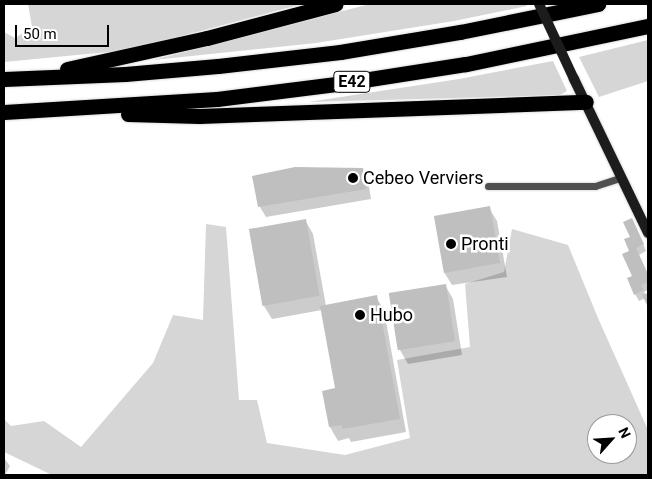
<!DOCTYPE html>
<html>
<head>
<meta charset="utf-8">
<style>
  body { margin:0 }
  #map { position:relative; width:652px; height:479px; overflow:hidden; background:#fff; font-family:Roboto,sans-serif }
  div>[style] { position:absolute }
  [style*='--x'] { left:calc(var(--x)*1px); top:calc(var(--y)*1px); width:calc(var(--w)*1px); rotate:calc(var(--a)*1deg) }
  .green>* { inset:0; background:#d6d6d6 }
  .shadow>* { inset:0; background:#0003 }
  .building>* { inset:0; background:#bfbfbf; transform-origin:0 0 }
  .roads { filter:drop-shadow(0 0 1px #dbdbdb) drop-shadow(0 0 1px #dbdbdb) }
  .lane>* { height:7px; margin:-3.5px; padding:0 3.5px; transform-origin:3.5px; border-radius:3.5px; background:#4f4f4f }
  .secondary>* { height:10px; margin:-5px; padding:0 5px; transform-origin:5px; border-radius:5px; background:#1c1c1c }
  .highway>* { height:15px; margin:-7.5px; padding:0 7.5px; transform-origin:7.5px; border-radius:7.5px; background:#000 }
  .secondary-bridge>* { height:10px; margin:-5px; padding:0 5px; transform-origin:5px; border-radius:5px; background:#1c1c1c }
  .dots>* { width:14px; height:14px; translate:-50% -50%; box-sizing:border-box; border:2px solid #fff; border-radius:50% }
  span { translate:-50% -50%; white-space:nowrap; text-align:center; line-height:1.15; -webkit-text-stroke:5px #fff; paint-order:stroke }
  .shield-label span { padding:1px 4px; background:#fff; border:1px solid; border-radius:4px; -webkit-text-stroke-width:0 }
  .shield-label { font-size:16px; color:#000; font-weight:700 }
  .poi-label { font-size:18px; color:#000 }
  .left { translate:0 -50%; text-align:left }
  .frame { position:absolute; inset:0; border:5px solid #000; pointer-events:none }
  .north { position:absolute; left:587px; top:414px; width:50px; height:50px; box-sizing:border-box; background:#fff; border:1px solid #999; border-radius:50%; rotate:64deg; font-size:14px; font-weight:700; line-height:20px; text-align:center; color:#000 }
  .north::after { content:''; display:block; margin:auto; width:18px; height:22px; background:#000; clip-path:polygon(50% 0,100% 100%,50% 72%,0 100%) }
  .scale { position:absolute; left:15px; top:25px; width:94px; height:22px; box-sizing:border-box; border:2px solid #000; border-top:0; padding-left:6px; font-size:15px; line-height:18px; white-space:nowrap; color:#000; -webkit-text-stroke:4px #fff; paint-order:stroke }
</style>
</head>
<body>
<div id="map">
  <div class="green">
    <div style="clip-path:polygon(28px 4px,302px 4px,129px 50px,4px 62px,4px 32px,15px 38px,32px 27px)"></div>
    <div style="clip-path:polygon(370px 4px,526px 4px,527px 6px,454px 21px,316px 43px,153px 60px)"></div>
    <div style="clip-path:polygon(648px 40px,648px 81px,599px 97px,579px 57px)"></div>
    <div style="clip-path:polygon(553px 61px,567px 91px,560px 95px,308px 102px,459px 79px)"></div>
    <div style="clip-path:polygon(evenodd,206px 224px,226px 227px,239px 400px,257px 400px,267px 443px,345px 455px,410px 438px,397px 360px,470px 347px,465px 284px,504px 272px,512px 229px,568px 245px,598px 318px,648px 430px,648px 475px,52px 475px,4px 452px,4px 419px,11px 426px,44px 421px,81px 447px,153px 363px,173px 315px,203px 320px,206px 224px,597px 424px,627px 424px,627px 454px,597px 454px,597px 424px)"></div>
  </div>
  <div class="shadow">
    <div style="clip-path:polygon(362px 169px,368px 180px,371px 199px,266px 217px,260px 207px,253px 177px)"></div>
    <div style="clip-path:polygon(489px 208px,497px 221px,507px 277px,452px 285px,444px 272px)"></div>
    <div style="clip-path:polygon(305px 220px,313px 234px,326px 306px,376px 297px,384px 310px,406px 432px,351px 442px,349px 438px,338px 441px,330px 427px,323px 392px,337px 389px,322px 310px,272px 319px,264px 306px)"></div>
    <div style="clip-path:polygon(642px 241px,646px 251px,639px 255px,648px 275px,648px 290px,644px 292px,646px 295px,648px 294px,648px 304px,645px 298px,639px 301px,635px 294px,630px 252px)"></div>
    <div style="clip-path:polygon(445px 285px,453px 299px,462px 355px,408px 364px,400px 350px)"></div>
    <div style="clip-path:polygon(4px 458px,10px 466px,5px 475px,4px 475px)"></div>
  </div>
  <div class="building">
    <div style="clip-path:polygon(295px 167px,363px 168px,366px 189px,258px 207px,252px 176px)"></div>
    <div style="left:490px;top:206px;width:58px;height:57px;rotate:80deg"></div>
    <div style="clip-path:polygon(632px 218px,644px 244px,636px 248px,648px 274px,648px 282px,641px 285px,644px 290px,634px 295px,627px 278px,632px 276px,622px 254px,629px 251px,624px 239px,630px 237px,623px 222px)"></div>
    <div style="left:306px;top:219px;width:78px;height:58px;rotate:80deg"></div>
    <div style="left:446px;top:284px;width:58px;height:58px;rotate:81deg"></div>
    <div style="clip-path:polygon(648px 293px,648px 307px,642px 295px)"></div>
    <div style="clip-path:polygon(377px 295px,400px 419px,342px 429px,342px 425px,329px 427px,322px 391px,335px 388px,320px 306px)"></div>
  </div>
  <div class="roads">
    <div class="lane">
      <div style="--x:488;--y:186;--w:107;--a:0"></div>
      <div style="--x:595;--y:186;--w:28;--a:-18"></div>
    </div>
    <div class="secondary">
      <div style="--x:574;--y:79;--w:171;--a:64.3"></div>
    </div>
    <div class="highway">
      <div style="--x:67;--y:69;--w:143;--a:-12.5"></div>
      <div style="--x:207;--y:38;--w:133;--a:-14.8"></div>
      <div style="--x:4;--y:79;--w:121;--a:-2.4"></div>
      <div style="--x:125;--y:74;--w:93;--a:-4.9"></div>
      <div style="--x:218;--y:66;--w:123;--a:-6.5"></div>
      <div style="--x:340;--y:52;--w:122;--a:-9.5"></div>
      <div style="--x:460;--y:32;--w:141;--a:-11.5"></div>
      <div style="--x:4;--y:112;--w:213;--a:-3.5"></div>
      <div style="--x:217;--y:99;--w:128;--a:-7.2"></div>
      <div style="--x:344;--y:83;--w:123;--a:-8.9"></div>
      <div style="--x:466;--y:64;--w:186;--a:-11.8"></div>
      <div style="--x:128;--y:114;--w:71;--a:1.6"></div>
      <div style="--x:199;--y:116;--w:387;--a:-2.1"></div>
    </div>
  </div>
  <div class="secondary-bridge">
    <div style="--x:539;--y:4;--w:83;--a:65"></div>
  </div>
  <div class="dots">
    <div style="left:353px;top:178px;background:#000"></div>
    <div style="left:451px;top:244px;background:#000"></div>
    <div style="left:360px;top:315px;background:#000"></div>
  </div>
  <div class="shield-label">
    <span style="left:352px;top:82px">E42</span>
  </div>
  <div class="poi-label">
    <span class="left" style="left:363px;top:178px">Cebeo Verviers</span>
    <span class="left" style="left:461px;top:244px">Pronti</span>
    <span class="left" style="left:370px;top:315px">Hubo</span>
  </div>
  <div class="frame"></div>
  <div class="north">N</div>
  <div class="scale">50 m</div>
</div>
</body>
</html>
